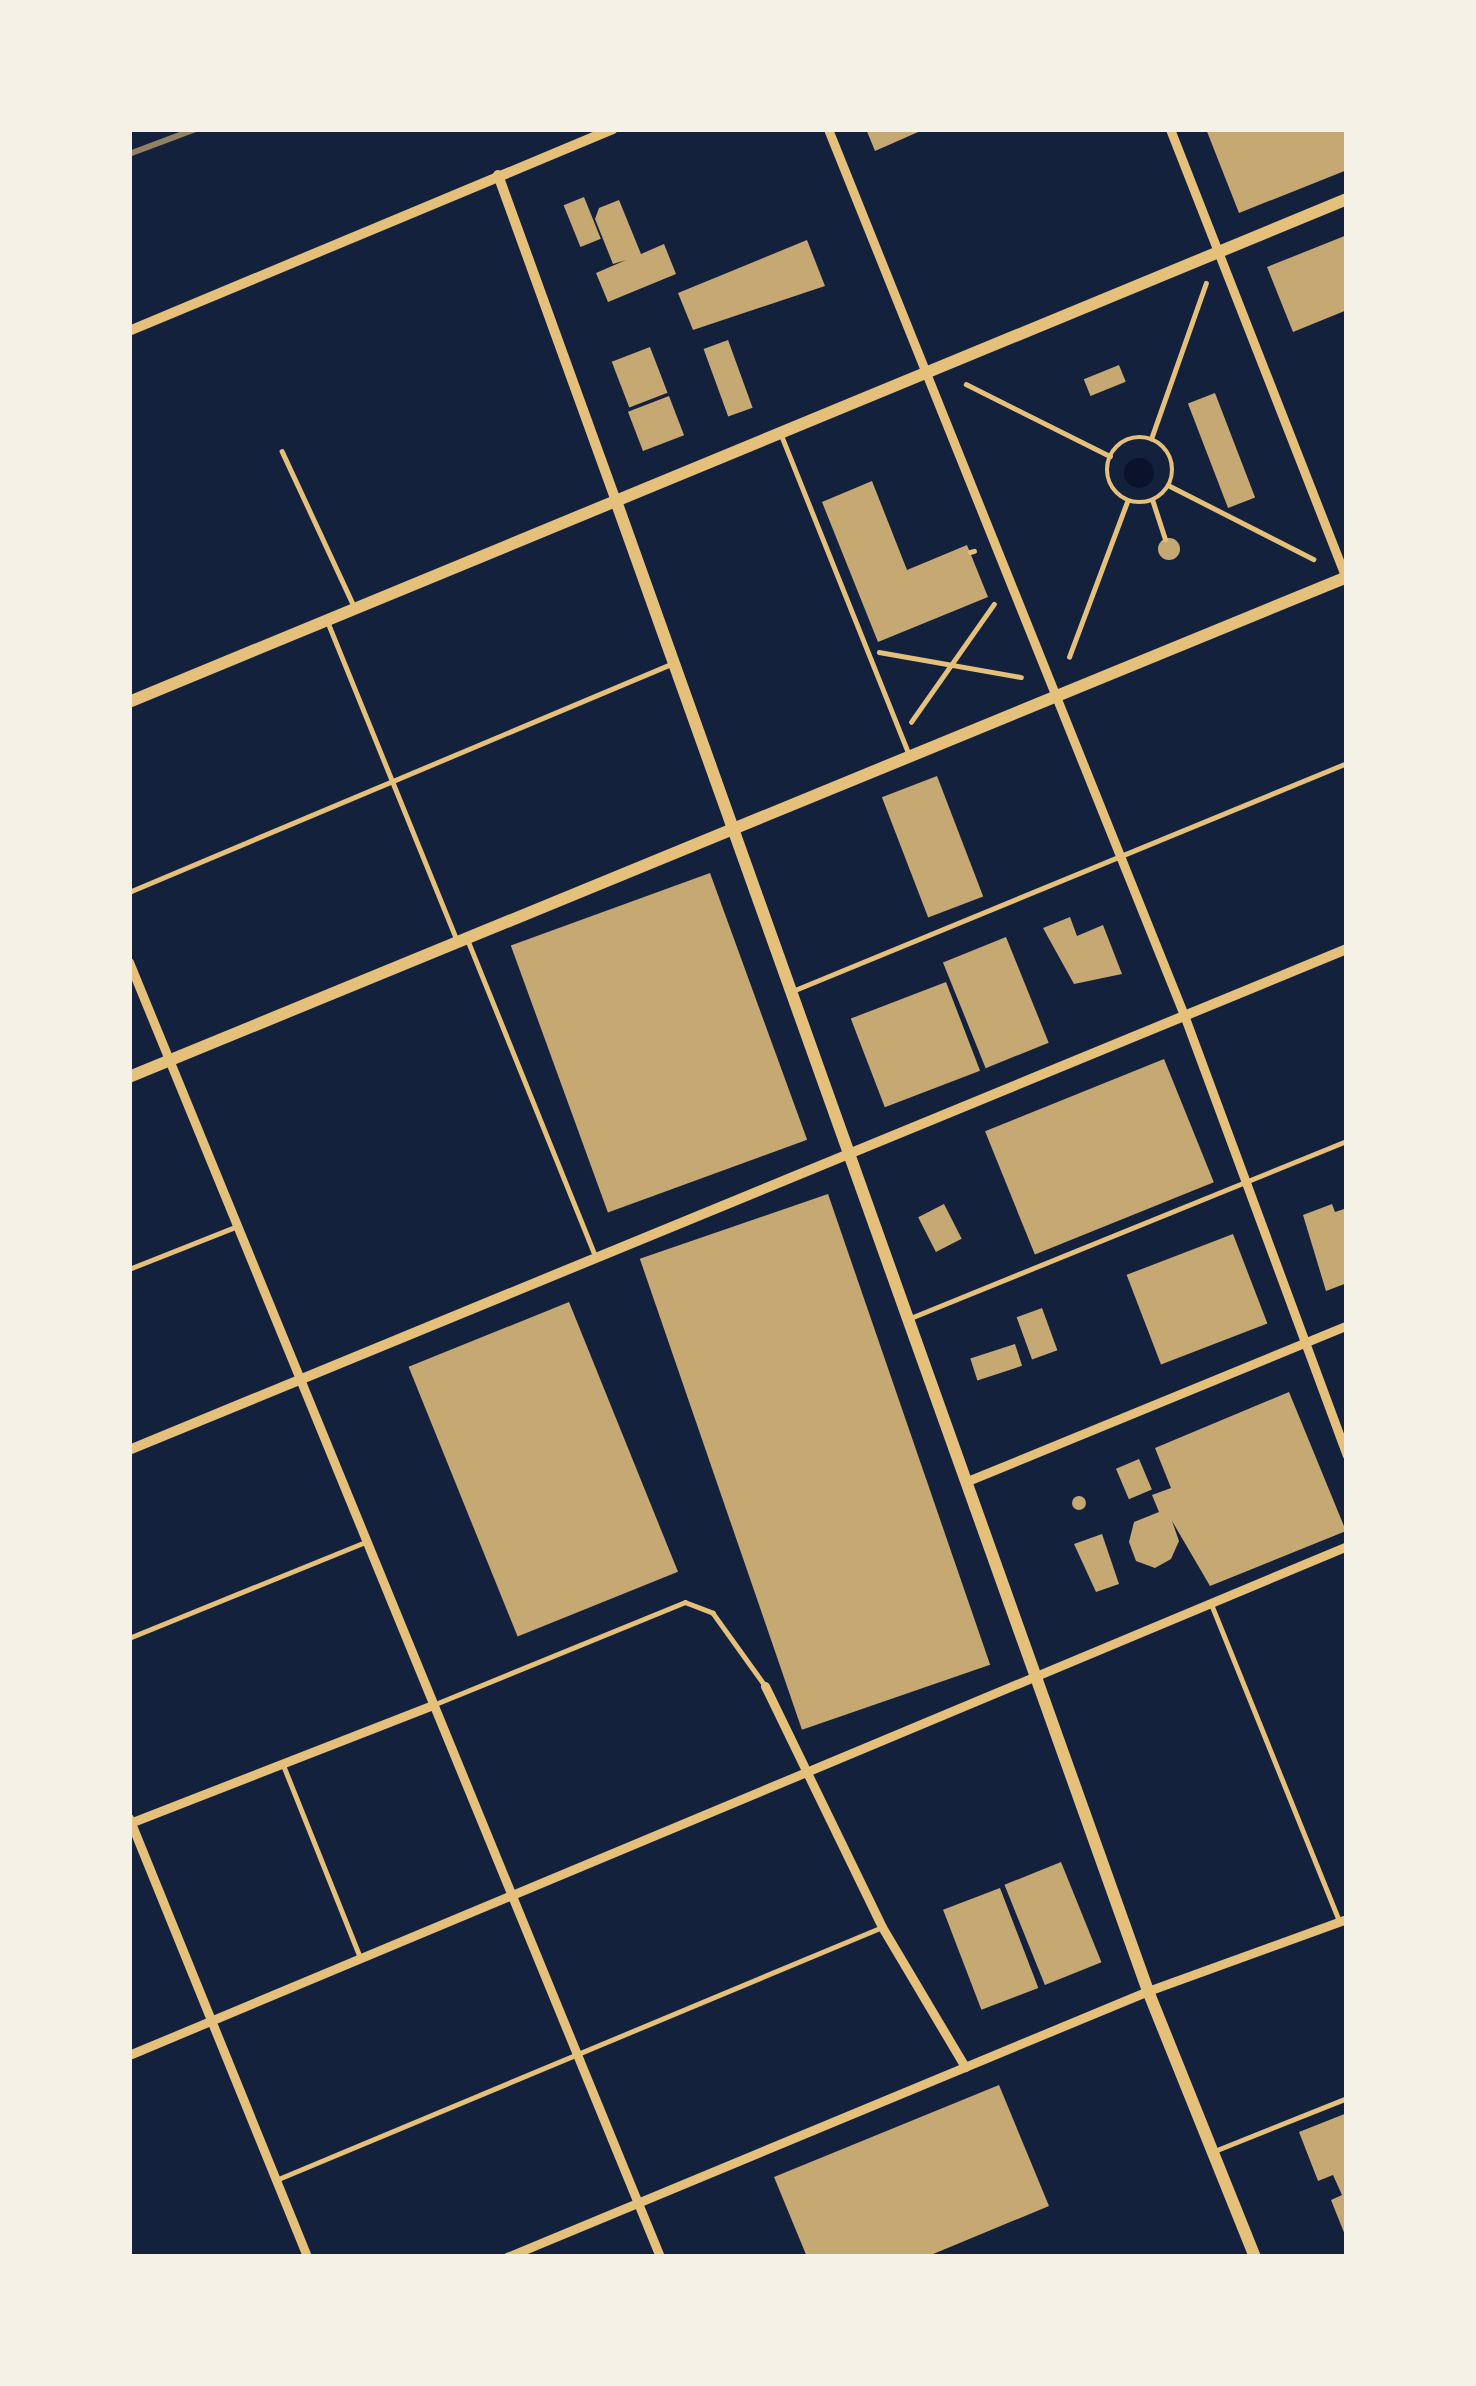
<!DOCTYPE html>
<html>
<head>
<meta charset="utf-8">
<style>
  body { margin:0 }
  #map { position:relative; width:1476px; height:2386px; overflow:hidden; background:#14213d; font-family:Barlow,sans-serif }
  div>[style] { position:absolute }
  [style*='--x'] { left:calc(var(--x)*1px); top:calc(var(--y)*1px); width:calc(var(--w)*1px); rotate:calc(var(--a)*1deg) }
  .water>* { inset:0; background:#0b132b }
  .round { border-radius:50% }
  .building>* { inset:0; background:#c6a872; transform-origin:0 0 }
  .path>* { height:4.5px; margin:-2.25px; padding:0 2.25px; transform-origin:2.25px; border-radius:2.25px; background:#e5c07b }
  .path>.ring { margin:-2.25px; padding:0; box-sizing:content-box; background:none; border:4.5px solid #e5c07b; border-radius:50% }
  .service>* { height:4.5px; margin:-2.25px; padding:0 2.25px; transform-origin:2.25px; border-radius:2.25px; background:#e5c07b }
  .minor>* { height:9px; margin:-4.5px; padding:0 4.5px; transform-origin:4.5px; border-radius:4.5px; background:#e5c07b }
  .tertiary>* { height:10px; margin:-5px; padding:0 5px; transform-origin:5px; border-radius:5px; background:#e5c07b }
  .secondary>* { height:12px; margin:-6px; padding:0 6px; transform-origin:6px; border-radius:6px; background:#e5c07b }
  .rail>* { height:6px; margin:-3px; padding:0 3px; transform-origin:3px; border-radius:3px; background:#918062 }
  span { translate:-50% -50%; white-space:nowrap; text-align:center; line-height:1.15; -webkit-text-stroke:12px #f6f1e7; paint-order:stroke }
  .frame { position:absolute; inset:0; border:132px solid #f6f1e7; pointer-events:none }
</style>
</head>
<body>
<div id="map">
  <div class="water">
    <div class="round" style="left:1124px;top:458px;width:30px;height:30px"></div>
  </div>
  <div class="building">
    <div style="clip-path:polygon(866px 129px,925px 129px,875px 151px)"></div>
    <div style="clip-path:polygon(1206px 129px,1347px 129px,1347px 170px,1239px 213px)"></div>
    <div style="left:584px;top:197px;width:45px;height:22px;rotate:68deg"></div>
    <div style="clip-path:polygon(619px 200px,641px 254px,664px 244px,676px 274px,608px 302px,596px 273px,626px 260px,613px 264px,595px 219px,599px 208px)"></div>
    <div style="clip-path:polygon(1347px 235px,1347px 310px,1293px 332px,1267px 267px)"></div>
    <div style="clip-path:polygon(807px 240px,825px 286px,693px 330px,678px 293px)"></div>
    <div style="left:728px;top:340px;width:72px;height:26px;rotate:70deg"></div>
    <div style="left:650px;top:347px;width:49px;height:41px;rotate:69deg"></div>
    <div style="left:1119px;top:365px;width:18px;height:38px;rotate:68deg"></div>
    <div style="left:1215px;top:393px;width:112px;height:29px;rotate:69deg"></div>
    <div style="left:669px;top:396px;width:42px;height:44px;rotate:69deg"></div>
    <div style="clip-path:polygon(872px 481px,907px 570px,967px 545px,988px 597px,878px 642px,822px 502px)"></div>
    <div class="round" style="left:1158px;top:538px;width:22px;height:22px"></div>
    <div style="left:937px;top:776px;width:129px;height:59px;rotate:69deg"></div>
    <div style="left:710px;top:873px;width:284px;height:212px;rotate:70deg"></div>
    <div style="clip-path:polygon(1070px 917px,1077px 936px,1103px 925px,1122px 974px,1074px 984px,1043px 928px)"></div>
    <div style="left:1006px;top:937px;width:114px;height:68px;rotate:68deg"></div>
    <div style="left:946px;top:982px;width:95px;height:102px;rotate:69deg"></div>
    <div style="left:1164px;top:1059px;width:133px;height:193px;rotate:68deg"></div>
    <div style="left:828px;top:1194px;width:498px;height:199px;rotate:71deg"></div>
    <div style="left:944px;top:1204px;width:39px;height:29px;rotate:63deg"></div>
    <div style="clip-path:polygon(1332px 1204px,1335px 1212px,1347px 1208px,1347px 1283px,1326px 1291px,1303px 1215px)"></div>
    <div style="left:1233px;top:1234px;width:96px;height:114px;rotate:69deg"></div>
    <div style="left:569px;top:1302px;width:291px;height:173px;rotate:68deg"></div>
    <div style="left:1042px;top:1308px;width:45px;height:27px;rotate:70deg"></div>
    <div style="left:1015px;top:1344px;width:23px;height:47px;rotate:72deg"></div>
    <div style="clip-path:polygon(1289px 1392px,1346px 1531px,1210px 1586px,1172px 1521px,1179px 1541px,1171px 1559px,1155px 1568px,1136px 1561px,1129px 1542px,1134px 1522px,1159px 1512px,1152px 1495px,1171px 1488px,1155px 1448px)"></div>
    <div style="left:1139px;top:1459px;width:33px;height:25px;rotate:67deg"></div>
    <div class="round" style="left:1072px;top:1496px;width:14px;height:14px"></div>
    <div style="clip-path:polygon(1102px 1534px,1119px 1584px,1096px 1592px,1074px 1544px)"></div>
    <div style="left:1061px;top:1862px;width:108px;height:61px;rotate:68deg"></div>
    <div style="left:1000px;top:1888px;width:107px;height:61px;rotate:69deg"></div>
    <div style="clip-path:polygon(999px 2085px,1049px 2206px,926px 2257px,807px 2257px,774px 2177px)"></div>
    <div style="clip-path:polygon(1347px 2113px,1347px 2240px,1331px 2200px,1342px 2195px,1333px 2175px,1318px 2181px,1299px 2132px)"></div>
  </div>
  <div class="path">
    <div style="--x:966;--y:384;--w:161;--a:26.6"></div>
    <div class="ring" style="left:1107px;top:437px;width:61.5px;height:61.5px"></div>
    <div style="--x:1151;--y:439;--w:165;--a:-70.6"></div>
    <div style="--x:1170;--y:486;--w:161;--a:27"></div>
    <div style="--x:1153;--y:501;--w:40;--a:72"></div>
    <div style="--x:970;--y:552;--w:4;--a:-14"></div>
    <div style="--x:879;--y:652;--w:144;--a:10"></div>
    <div style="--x:1069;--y:657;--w:165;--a:-69.5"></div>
    <div style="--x:911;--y:722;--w:144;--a:-54.9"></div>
  </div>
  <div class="service">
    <div style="--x:781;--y:434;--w:342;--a:68.2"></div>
    <div style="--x:282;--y:451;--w:169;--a:65.1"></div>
    <div style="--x:327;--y:620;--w:342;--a:67.9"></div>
    <div style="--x:129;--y:892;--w:588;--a:-22.81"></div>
    <div style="--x:469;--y:943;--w:336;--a:68"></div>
    <div style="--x:795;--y:990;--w:597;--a:-22.35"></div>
    <div style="--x:129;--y:1269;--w:114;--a:-21.6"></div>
    <div style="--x:913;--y:1317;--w:468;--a:-22.1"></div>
    <div style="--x:1211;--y:1603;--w:342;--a:68"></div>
    <div style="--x:129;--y:1638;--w:256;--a:-22.1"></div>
    <div style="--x:433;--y:1705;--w:272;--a:-22.2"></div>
    <div style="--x:685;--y:1602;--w:30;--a:21"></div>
    <div style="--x:713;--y:1613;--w:87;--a:54.3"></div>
    <div style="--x:283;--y:1764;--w:210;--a:68.2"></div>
    <div style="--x:1217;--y:2150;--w:140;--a:-21.8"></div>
    <div style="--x:276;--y:2180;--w:654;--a:-22.65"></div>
  </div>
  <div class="minor">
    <div style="--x:828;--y:129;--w:955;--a:68.11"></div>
    <div style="--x:1184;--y:1015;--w:469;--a:69.7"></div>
    <div style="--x:1170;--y:129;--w:484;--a:68.6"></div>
    <div style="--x:129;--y:962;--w:1400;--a:67.7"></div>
    <div style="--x:970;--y:1480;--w:408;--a:-22.3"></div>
    <div style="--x:765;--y:1686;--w:268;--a:64.1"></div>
    <div style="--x:882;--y:1927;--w:163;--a:59.3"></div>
    <div style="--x:129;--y:1818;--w:474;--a:67.9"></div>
    <div style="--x:130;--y:1823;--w:325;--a:-21.3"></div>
    <div style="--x:129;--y:2055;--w:1320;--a:-22.68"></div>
    <div style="--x:507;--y:2257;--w:694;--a:-22.54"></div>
    <div style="--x:1148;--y:1991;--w:212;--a:-19.9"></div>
  </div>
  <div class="tertiary">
    <div style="--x:498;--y:175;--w:347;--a:70.1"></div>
    <div style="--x:129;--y:331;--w:524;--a:-22.65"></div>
    <div style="--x:129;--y:1450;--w:1317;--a:-22.36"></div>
  </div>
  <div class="secondary">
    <div style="--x:616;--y:501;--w:1582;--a:70.35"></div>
    <div style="--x:1148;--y:1991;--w:287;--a:68.1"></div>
    <div style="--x:129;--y:702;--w:1318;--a:-22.44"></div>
    <div style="--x:129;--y:1077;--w:1317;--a:-22.32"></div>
  </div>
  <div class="rail">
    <div style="--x:129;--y:154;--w:72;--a:-20.5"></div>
  </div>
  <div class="frame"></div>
</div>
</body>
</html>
